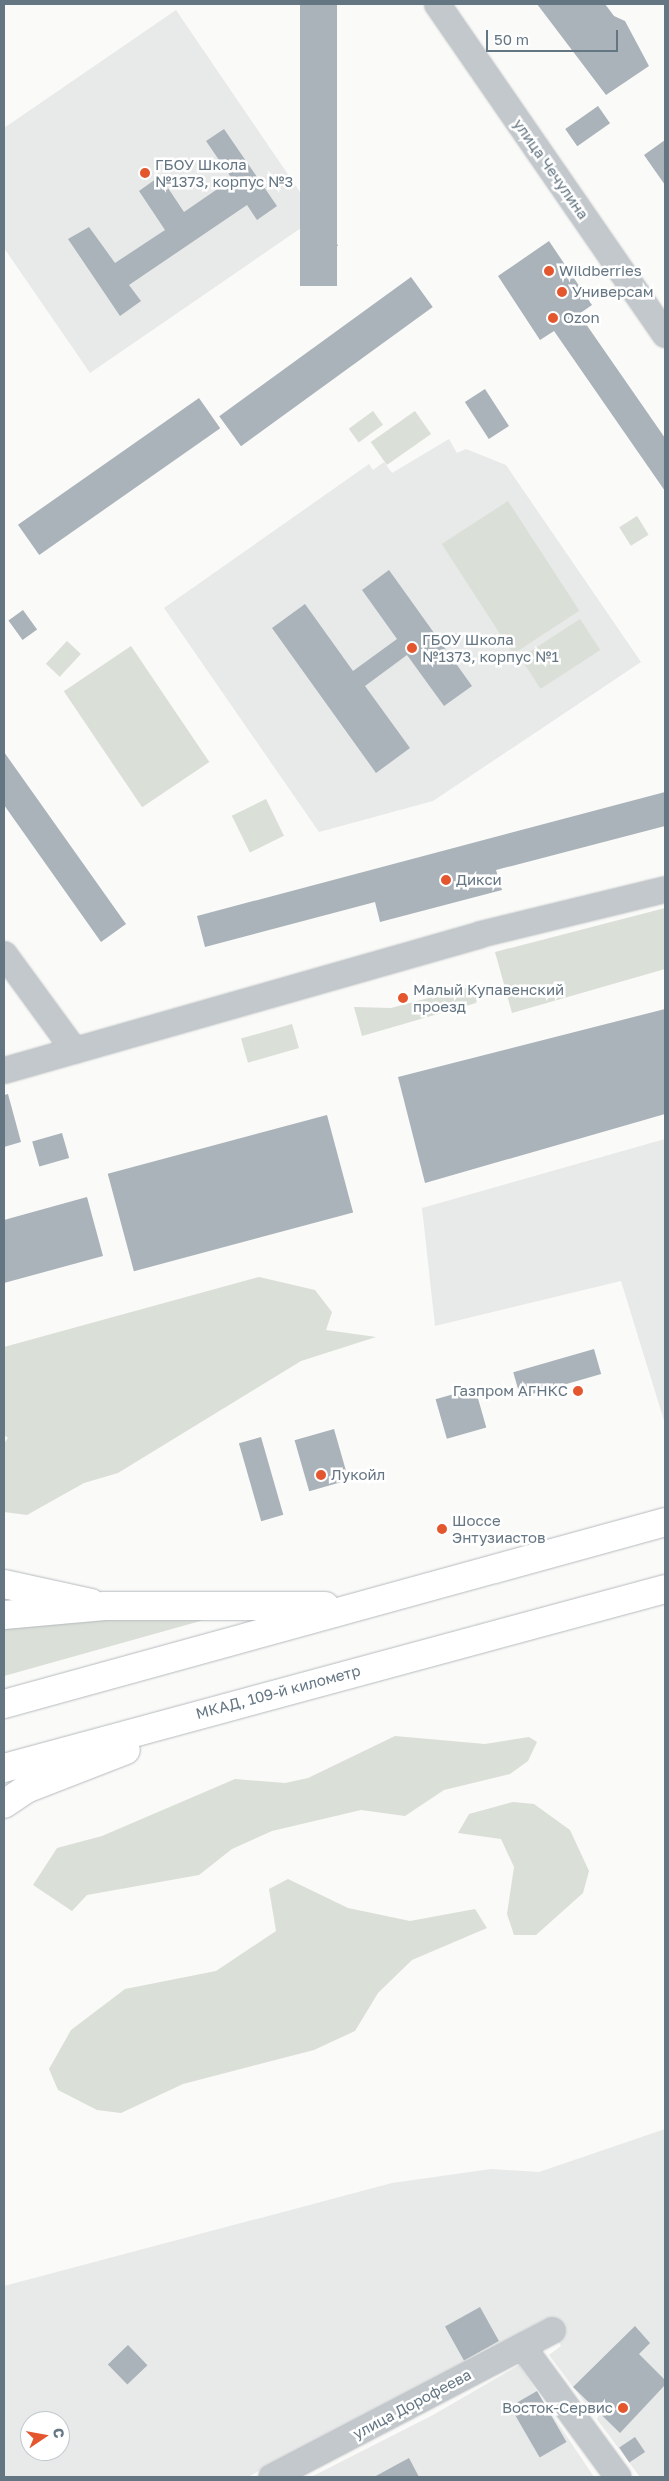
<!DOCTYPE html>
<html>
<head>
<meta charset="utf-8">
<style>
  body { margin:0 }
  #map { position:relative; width:669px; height:2481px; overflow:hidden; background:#fafaf8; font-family:"Golos Text",sans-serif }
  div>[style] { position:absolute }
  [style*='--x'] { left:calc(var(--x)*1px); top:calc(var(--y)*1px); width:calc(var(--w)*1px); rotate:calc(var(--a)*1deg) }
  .built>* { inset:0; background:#e8e9e9 }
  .green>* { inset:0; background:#dadfd7; transform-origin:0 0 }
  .building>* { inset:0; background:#aab3b9; transform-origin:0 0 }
  .roads { filter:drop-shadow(0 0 1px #b5babe) drop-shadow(0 0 1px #b5babe) }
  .minor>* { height:25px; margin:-12.5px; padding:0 12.5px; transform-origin:12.5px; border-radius:12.5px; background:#c3c8cc }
  .major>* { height:28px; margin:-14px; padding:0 14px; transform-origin:14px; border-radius:14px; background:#fff }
  .highway>* { height:28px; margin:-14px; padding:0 14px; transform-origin:14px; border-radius:14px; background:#fff }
  .dots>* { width:14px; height:14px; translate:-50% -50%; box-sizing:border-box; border:2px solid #fff; border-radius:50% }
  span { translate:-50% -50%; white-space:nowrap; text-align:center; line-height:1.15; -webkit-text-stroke:5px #fff; paint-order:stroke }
  .poi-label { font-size:15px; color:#657683 }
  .left { translate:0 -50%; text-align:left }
  .right { translate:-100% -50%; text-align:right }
  .street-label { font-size:15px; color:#657683 }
  .frame { position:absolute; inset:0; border:5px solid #657683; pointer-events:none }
  .north { position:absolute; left:20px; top:2411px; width:50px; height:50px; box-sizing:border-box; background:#fff; border:1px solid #c1c8cd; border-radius:50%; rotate:78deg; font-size:14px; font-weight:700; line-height:20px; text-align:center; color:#657683 }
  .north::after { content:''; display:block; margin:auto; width:18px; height:22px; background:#e4572e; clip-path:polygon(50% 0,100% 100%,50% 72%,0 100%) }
  .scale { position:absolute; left:486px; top:30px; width:132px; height:22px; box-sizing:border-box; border:2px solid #657683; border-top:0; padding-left:6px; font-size:15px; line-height:18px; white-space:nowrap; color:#657683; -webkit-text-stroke:4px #fff; paint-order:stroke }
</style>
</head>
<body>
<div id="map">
  <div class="built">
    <div style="clip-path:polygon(176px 10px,317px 217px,90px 373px,4px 248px,4px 128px)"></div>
    <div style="clip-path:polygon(449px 439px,457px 453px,466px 449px,506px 465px,641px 662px,433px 801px,319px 832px,164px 608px,369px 464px,373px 470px,384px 462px,392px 473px)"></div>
    <div style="clip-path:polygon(665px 1139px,665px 1424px,621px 1281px,435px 1326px,422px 1208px)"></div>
    <div style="clip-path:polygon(evenodd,665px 2129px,665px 2477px,640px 2477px,549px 2355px,561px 2346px,545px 2320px,248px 2477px,4px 2477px,4px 2286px,392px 2183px,491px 2169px,539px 2172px,665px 2129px,30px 2421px,60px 2421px,60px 2451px,30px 2451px,30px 2421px)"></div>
    <div style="clip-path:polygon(519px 2365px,594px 2477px,311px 2477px,433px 2415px)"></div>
  </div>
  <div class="green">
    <div style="left:373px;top:411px;width:17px;height:30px;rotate:54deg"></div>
    <div style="left:415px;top:411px;width:28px;height:54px;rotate:55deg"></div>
    <div style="left:508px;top:501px;width:131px;height:79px;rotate:57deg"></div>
    <div style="left:637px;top:516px;width:22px;height:21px;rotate:58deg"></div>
    <div style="left:580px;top:619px;width:37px;height:71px;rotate:57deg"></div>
    <div style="left:67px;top:641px;width:19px;height:31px;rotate:43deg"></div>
    <div style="left:131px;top:646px;width:140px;height:81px;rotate:56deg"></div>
    <div style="left:266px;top:799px;width:41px;height:38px;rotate:64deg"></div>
    <div style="clip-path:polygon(665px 908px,665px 969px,512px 1013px,495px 952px)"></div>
    <div style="clip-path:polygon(481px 984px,476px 1003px,362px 1036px,354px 1007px,391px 1008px)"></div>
    <div style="left:292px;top:1024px;width:25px;height:53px;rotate:74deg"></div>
    <div style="clip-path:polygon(259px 1277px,315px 1290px,332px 1312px,326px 1330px,376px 1337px,301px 1361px,118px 1473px,84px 1483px,27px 1515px,4px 1512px,4px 1443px,8px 1438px,4px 1435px,4px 1347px)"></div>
    <div style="clip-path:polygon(109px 1618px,204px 1620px,4px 1676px,4px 1628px)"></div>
    <div style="clip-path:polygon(395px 1736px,485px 1744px,529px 1737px,537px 1742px,528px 1761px,510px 1774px,444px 1790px,405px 1816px,361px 1810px,272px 1831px,232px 1849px,199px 1875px,87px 1895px,72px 1911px,33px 1885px,57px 1848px,102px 1836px,235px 1779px,285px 1783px,308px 1778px)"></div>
    <div style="clip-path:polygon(513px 1802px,534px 1804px,570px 1830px,589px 1871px,583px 1893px,536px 1935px,514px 1935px,507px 1914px,514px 1867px,501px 1839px,458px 1833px,469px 1814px)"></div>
    <div style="clip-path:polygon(288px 1879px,348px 1908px,410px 1921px,475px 1909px,487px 1928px,412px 1960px,378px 1993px,355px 2031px,314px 2050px,183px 2084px,121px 2113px,97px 2110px,58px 2090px,49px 2069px,71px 2030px,125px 1989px,216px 1971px,276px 1931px,269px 1889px)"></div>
  </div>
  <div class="building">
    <div style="left:300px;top:4px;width:37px;height:282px"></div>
    <div style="clip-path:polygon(537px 4px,605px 4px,614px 16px,625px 21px,649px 66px,606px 95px)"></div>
    <div style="left:598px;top:106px;width:21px;height:40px;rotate:55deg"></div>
    <div style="clip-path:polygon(224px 129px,277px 206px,257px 220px,247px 205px,129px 285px,141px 301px,120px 316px,68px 239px,89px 227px,115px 263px,165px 230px,139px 191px,160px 176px,184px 212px,232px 179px,206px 141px)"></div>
    <div style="clip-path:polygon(665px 140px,665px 185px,644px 155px)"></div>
    <div style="left:326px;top:225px;width:24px;height:17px;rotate:60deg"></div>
    <div style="clip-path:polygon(549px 241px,592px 305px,579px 314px,665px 438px,665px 491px,554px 331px,540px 340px,498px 276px)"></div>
    <div style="left:411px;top:277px;width:37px;height:237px;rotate:54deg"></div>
    <div style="left:485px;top:389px;width:44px;height:24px;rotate:57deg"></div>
    <div style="left:199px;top:398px;width:37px;height:221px;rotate:55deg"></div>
    <div style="clip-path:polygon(389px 570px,472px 686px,444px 706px,407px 655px,365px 686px,410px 748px,376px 773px,272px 628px,305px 604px,353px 671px,397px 639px,362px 590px)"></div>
    <div style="left:23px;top:610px;width:24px;height:18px;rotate:54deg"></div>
    <div style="clip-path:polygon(4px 752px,126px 924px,101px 942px,4px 805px)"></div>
    <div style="clip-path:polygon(665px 792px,665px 826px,496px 870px,502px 890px,380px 922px,375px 902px,205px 947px,197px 916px)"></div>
    <div style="clip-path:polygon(665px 1009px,665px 1114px,425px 1183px,398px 1077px)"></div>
    <div style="clip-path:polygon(8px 1094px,21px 1142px,4px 1147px,4px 1095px)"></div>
    <div style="left:327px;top:1115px;width:101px;height:227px;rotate:75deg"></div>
    <div style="left:62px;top:1133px;width:26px;height:31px;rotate:74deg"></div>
    <div style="clip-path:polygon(87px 1197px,103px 1256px,4px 1283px,4px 1220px)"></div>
    <div style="left:594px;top:1349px;width:26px;height:84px;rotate:74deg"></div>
    <div style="left:475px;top:1388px;width:41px;height:41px;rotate:74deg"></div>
    <div style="left:334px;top:1429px;width:53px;height:41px;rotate:74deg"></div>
    <div style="left:261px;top:1437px;width:81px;height:23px;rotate:74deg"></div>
    <div style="left:480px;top:2307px;width:39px;height:40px;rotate:61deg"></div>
    <div style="clip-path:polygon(635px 2326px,650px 2343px,639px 2354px,665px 2380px,665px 2385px,620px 2433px,573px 2387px)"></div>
    <div style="left:128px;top:2345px;width:28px;height:28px;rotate:46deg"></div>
    <div style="left:537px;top:2391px;width:59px;height:31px;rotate:60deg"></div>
    <div style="left:635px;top:2437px;width:18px;height:19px;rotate:56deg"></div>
    <div style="clip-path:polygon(409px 2458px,419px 2477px,374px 2477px)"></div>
  </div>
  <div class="roads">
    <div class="minor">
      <div style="--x:437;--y:4;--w:401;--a:55.4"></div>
      <div style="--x:4;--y:954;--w:119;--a:53.9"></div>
      <div style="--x:4;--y:1070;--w:495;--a:-15.9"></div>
      <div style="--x:480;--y:934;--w:190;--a:-13.7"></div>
      <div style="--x:522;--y:2346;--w:162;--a:53.8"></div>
      <div style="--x:271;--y:2477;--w:317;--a:-27.6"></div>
    </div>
    <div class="major">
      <div style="--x:4;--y:1584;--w:89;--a:12.3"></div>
    </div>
    <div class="highway">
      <div style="--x:4;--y:1615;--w:101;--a:-5.1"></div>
      <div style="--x:105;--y:1606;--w:220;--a:0"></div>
      <div style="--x:4;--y:1704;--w:686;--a:-15.39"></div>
      <div style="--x:4;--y:1768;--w:685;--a:-15.15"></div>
      <div style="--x:4;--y:1804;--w:27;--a:-34"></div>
      <div style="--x:26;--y:1789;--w:107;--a:-21.3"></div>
    </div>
  </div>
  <div class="dots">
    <div style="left:145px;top:173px;background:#e4572e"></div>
    <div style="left:549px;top:271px;background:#e4572e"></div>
    <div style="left:562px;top:292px;background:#e4572e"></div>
    <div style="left:553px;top:318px;background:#e4572e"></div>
    <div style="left:412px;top:648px;background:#e4572e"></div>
    <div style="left:446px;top:880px;background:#e4572e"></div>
    <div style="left:403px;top:998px;background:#e4572e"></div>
    <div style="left:578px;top:1391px;background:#e4572e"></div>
    <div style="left:321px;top:1475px;background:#e4572e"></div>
    <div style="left:442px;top:1529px;background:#e4572e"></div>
    <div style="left:623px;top:2408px;background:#e4572e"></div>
  </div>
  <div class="poi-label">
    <span class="left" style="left:155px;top:173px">ГБОУ Школа<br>№1373, корпус №3</span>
    <span class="left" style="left:559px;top:271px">Wildberries</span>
    <span class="left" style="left:572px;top:292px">Универсам</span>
    <span class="left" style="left:563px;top:318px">Ozon</span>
    <span class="left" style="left:422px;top:648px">ГБОУ Школа<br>№1373, корпус №1</span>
    <span class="left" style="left:456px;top:880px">Дикси</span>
    <span class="left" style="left:413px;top:998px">Малый Купавенский<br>проезд</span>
    <span class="right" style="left:568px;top:1391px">Газпром АГНКС</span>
    <span class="left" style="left:331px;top:1475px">Лукойл</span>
    <span class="left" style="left:452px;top:1529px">Шоссе<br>Энтузиастов</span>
    <span class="right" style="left:613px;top:2408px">Восток-Сервис</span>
  </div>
  <div class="street-label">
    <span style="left:551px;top:169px;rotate:55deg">улица Чечулина</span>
    <span style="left:278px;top:1692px;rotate:-15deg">МКАД, 109-й километр</span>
    <span style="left:412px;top:2404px;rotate:-28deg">улица Дорофеева</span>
  </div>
  <div class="frame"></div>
  <div class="north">С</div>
  <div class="scale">50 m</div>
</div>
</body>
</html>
